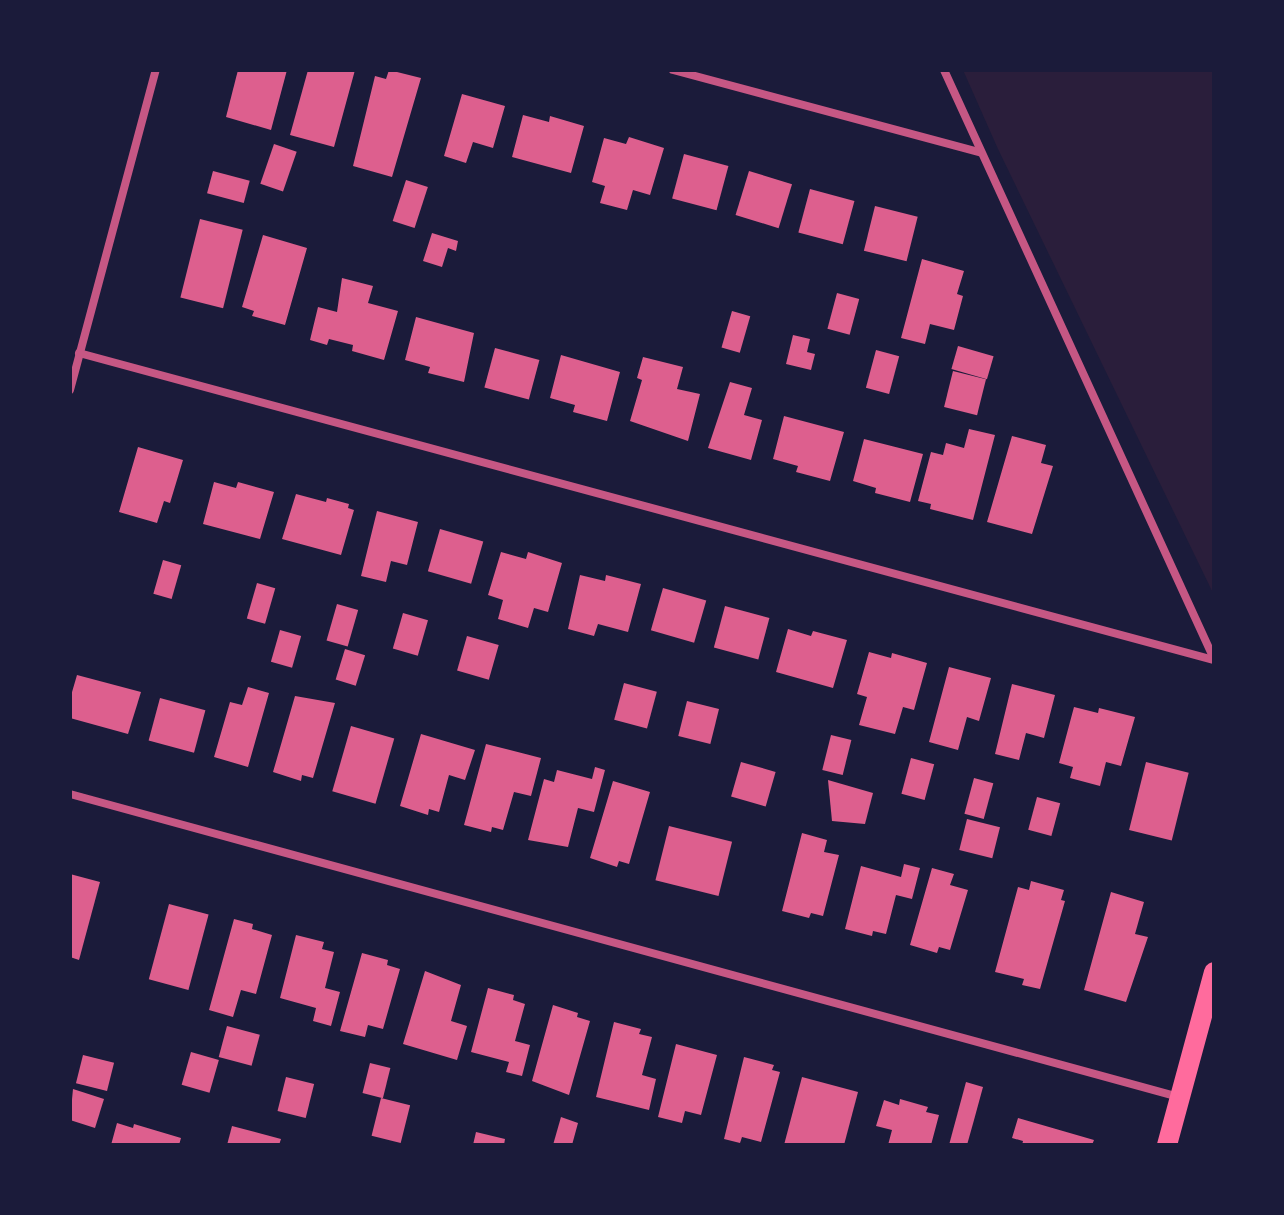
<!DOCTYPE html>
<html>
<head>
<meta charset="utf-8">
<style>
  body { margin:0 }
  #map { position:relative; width:1284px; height:1215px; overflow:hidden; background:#1b1b3a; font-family:"PT Sans Narrow",sans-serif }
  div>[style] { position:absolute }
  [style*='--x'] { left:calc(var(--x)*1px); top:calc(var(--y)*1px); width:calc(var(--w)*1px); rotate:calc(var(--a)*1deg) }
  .green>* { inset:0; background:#2a1e3b }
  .building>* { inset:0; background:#dd5f8e; transform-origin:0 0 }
  .minor>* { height:8px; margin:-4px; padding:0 4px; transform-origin:4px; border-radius:4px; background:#c65784 }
  .primary>* { height:20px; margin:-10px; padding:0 10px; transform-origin:10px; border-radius:10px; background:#ff6b9d }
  span { translate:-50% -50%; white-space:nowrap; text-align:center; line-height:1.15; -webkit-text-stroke:7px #1b1b3a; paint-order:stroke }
  .frame { position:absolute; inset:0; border:72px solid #1b1b3a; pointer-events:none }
</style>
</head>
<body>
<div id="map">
  <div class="green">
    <div style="clip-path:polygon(963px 70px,1214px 70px,1214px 595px,998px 149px)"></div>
  </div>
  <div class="building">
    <div style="clip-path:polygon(238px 70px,287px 70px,271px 130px,226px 117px)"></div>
    <div style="clip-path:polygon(308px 70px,355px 70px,334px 147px,290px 135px)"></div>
    <div style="clip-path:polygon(389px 70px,421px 78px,392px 177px,353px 166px,375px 76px,386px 79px)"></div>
    <div style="clip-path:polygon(462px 94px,505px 106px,493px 148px,473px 142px,466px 163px,444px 156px)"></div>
    <div style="clip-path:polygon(523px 115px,549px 122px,550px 116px,584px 126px,571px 173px,512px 157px)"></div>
    <div style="clip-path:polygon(629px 137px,664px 148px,650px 195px,633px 190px,627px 210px,600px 203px,605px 186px,592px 182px,604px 138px,626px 144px)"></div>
    <div style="left:274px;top:144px;width:24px;height:42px;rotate:19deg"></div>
    <div style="left:684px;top:154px;width:46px;height:46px;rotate:15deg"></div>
    <div style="left:213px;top:171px;width:38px;height:23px;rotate:15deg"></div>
    <div style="left:749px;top:171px;width:45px;height:46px;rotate:17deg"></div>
    <div style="left:406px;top:180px;width:23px;height:43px;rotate:18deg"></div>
    <div style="left:810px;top:189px;width:46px;height:45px;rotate:15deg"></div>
    <div style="left:875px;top:206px;width:44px;height:46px;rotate:14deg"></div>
    <div style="left:200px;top:219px;width:44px;height:81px;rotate:14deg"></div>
    <div style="clip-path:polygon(432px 233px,458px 241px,456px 251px,448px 248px,442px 267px,423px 261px)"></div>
    <div style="clip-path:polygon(263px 235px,307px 248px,285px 325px,252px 316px,254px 311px,242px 307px)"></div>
    <div style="clip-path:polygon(922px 259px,964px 271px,957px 294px,963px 296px,954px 330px,930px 324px,925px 344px,901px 338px)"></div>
    <div style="clip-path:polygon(342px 278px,373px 286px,368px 303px,398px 311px,384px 360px,352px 351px,353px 345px,329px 339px,327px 345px,310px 340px,318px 307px,337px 312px)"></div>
    <div style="left:837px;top:293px;width:23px;height:37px;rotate:15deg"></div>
    <div style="left:732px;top:311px;width:19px;height:38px;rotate:16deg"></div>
    <div style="clip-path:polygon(416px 317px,474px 333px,464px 382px,428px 373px,430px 367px,405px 360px)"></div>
    <div style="clip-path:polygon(793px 335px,810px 339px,807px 352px,815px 354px,811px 370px,786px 364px)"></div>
    <div style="left:958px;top:346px;width:37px;height:24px;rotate:16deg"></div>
    <div style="left:495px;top:348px;width:46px;height:41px;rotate:15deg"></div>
    <div style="left:876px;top:350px;width:24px;height:39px;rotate:15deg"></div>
    <div style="clip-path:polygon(561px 355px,620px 372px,607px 421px,573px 412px,575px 405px,550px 398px)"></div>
    <div style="clip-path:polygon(643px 357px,683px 367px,677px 389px,700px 394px,688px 441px,630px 421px,642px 380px,637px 378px)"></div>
    <div style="left:953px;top:371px;width:34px;height:37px;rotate:14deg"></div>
    <div style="clip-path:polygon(730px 382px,752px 388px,744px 415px,762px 420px,751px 460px,708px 448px)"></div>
    <div style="clip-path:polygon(784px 416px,844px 432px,830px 481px,796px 472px,798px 466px,773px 459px)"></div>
    <div style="clip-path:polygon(969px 429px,995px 435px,973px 520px,930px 509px,931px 504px,918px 501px,931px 452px,943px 455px,946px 443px,964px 448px)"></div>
    <div style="clip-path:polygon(1012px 436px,1046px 445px,1041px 463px,1053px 466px,1032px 534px,987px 522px)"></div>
    <div style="clip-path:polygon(864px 439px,923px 454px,910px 502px,875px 493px,876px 488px,853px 481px)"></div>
    <div style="clip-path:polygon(138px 447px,183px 460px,170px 503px,164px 501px,157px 523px,119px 512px)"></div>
    <div style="clip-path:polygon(214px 482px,236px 488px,238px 482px,274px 492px,260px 539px,203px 524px)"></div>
    <div style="clip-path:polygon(296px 494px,326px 502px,327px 498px,349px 504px,348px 508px,354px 510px,341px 555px,282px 539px)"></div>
    <div style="clip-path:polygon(377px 511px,418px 522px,407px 565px,391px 561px,386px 582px,361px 576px)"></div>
    <div style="left:440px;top:529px;width:45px;height:44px;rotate:16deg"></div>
    <div style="clip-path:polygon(501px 552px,526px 559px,528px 552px,562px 563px,548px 612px,534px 608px,528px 628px,498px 619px,503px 600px,488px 595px)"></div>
    <div style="left:163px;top:560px;width:19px;height:35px;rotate:16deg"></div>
    <div style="clip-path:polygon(580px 575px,605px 581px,606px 575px,641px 584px,628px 632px,598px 624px,594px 636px,568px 629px)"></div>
    <div style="left:257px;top:583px;width:19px;height:37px;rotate:16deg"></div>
    <div style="left:663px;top:588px;width:45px;height:44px;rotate:16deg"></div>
    <div style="left:337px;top:604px;width:22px;height:38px;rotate:16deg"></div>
    <div style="left:725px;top:606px;width:46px;height:43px;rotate:15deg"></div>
    <div style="left:403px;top:613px;width:26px;height:37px;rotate:16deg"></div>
    <div style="clip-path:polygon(788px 629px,811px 636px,813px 631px,847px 640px,833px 688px,776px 672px)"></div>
    <div style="left:280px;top:630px;width:22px;height:33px;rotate:16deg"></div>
    <div style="left:467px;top:636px;width:33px;height:36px;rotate:16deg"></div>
    <div style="left:345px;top:649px;width:21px;height:32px;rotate:17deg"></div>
    <div style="clip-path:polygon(869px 652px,891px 658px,892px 653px,927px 663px,914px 710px,903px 707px,895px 734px,859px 725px,867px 697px,857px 694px)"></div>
    <div style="clip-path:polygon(949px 667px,991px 678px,979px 721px,967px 717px,958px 750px,929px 742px)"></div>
    <div style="clip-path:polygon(77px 675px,141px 692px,128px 734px,70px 718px,70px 699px)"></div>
    <div style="left:624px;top:683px;width:34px;height:38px;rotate:15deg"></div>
    <div style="clip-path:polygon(1012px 684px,1055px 695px,1044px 738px,1026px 733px,1019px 760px,995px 754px)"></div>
    <div style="clip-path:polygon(248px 687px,269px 693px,248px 767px,214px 757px,230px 702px,242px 705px)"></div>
    <div style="clip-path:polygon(295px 696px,335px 703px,313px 778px,302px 775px,301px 781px,273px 772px)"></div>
    <div style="left:160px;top:698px;width:47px;height:44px;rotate:15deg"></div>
    <div style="left:687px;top:701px;width:33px;height:36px;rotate:14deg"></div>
    <div style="clip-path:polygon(1074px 707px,1098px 713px,1099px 708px,1135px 717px,1121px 766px,1106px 762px,1100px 786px,1070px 778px,1073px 767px,1059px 763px)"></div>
    <div style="left:351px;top:726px;width:45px;height:68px;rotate:16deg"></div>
    <div style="clip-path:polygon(421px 734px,475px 750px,465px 780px,449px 775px,439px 812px,429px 809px,428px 815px,400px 806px)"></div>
    <div style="left:831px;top:735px;width:21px;height:36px;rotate:14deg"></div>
    <div style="clip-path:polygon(486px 744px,541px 758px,531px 796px,514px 792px,503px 830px,492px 827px,491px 832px,464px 825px)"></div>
    <div style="left:911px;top:758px;width:24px;height:37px;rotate:15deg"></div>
    <div style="left:741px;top:762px;width:36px;height:36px;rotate:16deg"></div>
    <div style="left:1146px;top:762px;width:44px;height:70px;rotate:14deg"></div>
    <div style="clip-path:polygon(595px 767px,605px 770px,594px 812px,578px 808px,568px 847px,528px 840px,544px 779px,554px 782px,557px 770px,592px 779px)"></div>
    <div style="left:974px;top:778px;width:20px;height:37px;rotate:15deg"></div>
    <div style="clip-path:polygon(828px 780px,873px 793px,865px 824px,832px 821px)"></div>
    <div style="clip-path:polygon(613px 781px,650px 792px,629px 864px,619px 861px,617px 867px,590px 858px)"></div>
    <div style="left:1037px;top:797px;width:24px;height:34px;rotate:15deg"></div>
    <div style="left:967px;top:819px;width:34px;height:32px;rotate:14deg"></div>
    <div style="left:669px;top:826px;width:65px;height:56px;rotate:14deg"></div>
    <div style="clip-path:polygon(802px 833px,827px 840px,824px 852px,839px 855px,823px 916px,811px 913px,809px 918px,782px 911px)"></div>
    <div style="clip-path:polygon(904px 864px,920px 868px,912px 899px,896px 895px,886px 934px,873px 931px,872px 936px,845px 929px,861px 866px,901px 877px)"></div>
    <div style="clip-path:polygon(932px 868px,954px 874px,950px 885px,968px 890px,950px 950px,939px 947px,937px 953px,910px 945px)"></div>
    <div style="clip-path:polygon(70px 874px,100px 882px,79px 960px,70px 957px)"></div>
    <div style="clip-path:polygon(1031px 881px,1064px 890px,1061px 900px,1065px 901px,1040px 989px,1022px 985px,1024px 979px,995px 972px,1018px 887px,1029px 890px)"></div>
    <div style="clip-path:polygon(1111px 892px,1144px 902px,1135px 934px,1148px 937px,1126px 1002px,1084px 990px)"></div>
    <div style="left:169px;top:904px;width:41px;height:78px;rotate:15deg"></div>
    <div style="clip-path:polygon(234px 919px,253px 924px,252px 929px,272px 935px,256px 994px,241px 990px,233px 1017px,209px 1010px)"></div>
    <div style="clip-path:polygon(296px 935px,324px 942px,322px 949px,334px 952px,325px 988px,340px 992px,331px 1026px,313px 1021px,316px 1008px,280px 998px)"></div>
    <div style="clip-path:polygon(362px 953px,388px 960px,387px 965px,400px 969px,383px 1029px,368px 1025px,365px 1037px,340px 1031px)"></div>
    <div style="clip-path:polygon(425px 971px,461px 985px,451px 1021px,467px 1026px,457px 1060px,403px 1044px)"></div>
    <div style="clip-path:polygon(488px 988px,514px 995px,513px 1000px,525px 1004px,515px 1041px,530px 1045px,522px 1076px,506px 1072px,509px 1062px,471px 1052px)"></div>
    <div style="clip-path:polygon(553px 1005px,578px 1013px,577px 1017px,590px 1021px,569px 1095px,532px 1081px)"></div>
    <div style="clip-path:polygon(614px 1022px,641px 1029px,639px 1034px,652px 1037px,642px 1075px,656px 1079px,649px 1110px,596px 1097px)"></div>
    <div style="left:227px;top:1026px;width:34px;height:32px;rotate:15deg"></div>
    <div style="clip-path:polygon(676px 1044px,717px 1055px,701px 1115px,685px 1111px,682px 1123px,658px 1117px)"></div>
    <div style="left:191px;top:1052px;width:29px;height:34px;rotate:16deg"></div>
    <div style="left:83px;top:1055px;width:32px;height:29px;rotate:14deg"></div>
    <div style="clip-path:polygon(744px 1057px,774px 1065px,772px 1070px,780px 1072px,761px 1142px,742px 1137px,740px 1143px,724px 1139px)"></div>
    <div style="left:370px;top:1063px;width:21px;height:31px;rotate:14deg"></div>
    <div style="left:286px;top:1077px;width:29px;height:35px;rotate:14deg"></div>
    <div style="clip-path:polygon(802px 1077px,858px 1092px,844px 1145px,784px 1145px)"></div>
    <div style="clip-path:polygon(966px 1082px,983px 1087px,974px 1120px,967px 1145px,949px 1145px)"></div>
    <div style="clip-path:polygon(73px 1089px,104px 1099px,95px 1128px,70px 1120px)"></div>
    <div style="left:381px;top:1098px;width:30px;height:39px;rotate:14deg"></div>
    <div style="clip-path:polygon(900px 1099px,928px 1107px,926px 1112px,939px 1115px,931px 1145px,888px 1145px,892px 1130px,876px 1126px,884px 1100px,899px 1105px)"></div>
    <div style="clip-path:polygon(561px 1117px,578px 1123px,572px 1145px,553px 1145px)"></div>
    <div style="clip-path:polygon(1018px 1118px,1094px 1140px,1092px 1145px,1022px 1145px,1023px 1141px,1012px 1138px)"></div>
    <div style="clip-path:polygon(117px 1123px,133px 1128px,134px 1124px,181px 1138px,179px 1145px,111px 1145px)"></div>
    <div style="clip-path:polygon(232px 1126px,281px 1139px,279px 1145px,227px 1145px)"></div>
    <div style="clip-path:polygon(476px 1132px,505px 1139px,504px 1145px,473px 1145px)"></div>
  </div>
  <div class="minor">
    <div style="--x:673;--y:70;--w:317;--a:15"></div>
    <div style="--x:944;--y:70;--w:648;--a:65.37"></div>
    <div style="--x:79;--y:353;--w:1176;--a:15.14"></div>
    <div style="--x:70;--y:390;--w:331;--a:-75"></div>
    <div style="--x:70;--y:794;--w:1150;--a:15.28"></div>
  </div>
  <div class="primary">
    <div style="--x:1167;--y:1145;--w:179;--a:-74.8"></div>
  </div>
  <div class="frame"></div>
</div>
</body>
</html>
